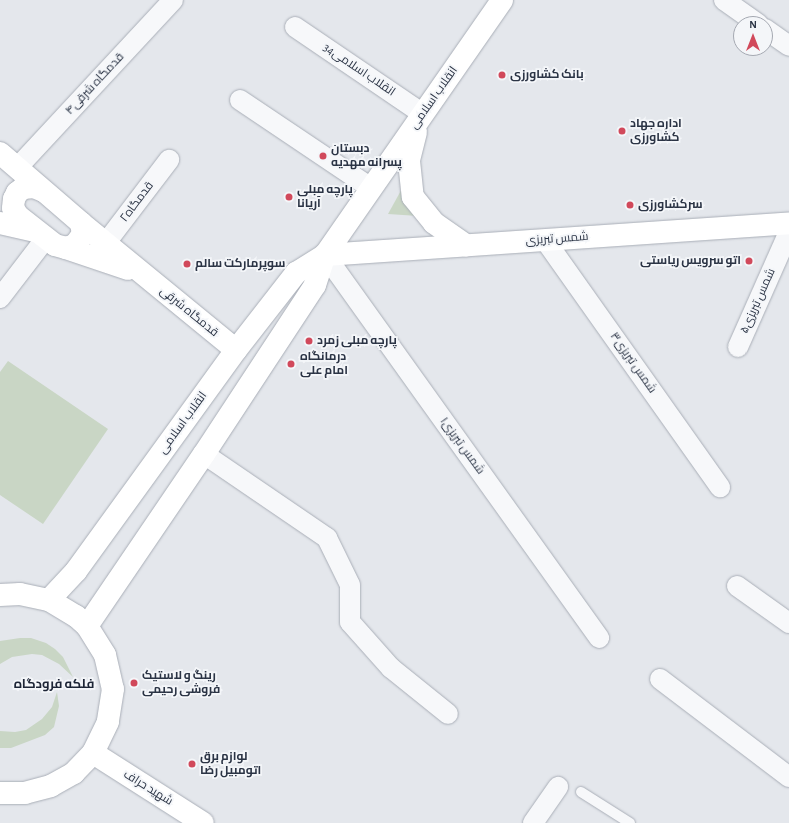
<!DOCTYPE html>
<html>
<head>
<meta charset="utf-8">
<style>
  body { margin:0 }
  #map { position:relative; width:789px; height:823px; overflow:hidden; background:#e4e7ec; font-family:"Alegreya Sans",Cairo,sans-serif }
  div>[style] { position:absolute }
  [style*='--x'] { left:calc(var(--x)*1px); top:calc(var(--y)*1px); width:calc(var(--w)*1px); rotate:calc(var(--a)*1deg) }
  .green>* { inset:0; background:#c9d6c5 }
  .roads { filter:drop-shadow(0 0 1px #a9aeb7) drop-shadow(0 0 1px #a9aeb7) }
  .lane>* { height:10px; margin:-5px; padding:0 5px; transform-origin:5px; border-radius:5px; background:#f7f8fa }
  .street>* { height:20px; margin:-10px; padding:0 10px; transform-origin:10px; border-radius:10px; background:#f7f8fa }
  .secondary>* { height:22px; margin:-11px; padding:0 11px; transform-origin:11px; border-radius:11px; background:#fff }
  .primary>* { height:22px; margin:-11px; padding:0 11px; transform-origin:11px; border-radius:11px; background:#fff }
  .dots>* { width:11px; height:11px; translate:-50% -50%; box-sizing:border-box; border:2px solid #f4f6f9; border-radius:50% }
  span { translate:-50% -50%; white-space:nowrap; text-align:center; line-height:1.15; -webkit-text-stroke:3.5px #f4f6f9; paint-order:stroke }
  .street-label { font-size:12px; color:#2b3445 }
  .poi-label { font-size:12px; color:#2b3445; font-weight:700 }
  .left { translate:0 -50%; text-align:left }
  .right { translate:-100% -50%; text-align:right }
  .neighbourhood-label { font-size:13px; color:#1d2536; font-weight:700 }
  .north { position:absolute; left:733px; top:16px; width:40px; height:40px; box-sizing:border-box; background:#f4f6f9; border:1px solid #a4a8b1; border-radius:50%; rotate:0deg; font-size:11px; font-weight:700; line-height:16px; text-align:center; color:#2b3445 }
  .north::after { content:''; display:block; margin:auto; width:14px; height:18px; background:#d1495b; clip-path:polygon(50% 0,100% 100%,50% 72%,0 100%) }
</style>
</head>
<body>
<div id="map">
  <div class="green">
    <div style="clip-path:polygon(404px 185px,418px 216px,388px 214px)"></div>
    <div style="clip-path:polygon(8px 361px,108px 429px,43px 524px,0 495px,0 372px)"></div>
    <div style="clip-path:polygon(20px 638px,31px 638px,46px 643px,55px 649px,63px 657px,73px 677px,59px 664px,42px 655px,32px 654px,12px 657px,0 664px,0 641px)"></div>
    <div style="clip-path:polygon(57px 692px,59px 706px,54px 727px,45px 735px,11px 748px,0 748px,0 731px,15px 732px,26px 730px,42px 719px,52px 707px)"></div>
  </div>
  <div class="roads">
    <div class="lane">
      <div style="--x:581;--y:792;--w:58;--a:32.3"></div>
    </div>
    <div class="street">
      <div style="--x:724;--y:0;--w:42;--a:35.2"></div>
      <div style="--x:295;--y:27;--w:155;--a:34.2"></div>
      <div style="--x:765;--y:29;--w:29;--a:35"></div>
      <div style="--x:240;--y:100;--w:158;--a:33.9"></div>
      <div style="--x:17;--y:168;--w:229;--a:-47.1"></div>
      <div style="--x:545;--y:240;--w:303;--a:54.7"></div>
      <div style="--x:105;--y:244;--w:106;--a:-52.7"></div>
      <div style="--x:325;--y:255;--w:471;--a:54.4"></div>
      <div style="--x:0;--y:298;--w:76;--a:-52.5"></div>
      <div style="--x:738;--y:347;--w:126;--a:-66.1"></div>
      <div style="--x:204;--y:454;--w:149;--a:34.3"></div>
      <div style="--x:327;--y:538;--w:52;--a:63.9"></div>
      <div style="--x:350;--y:585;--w:37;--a:90"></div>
      <div style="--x:350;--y:622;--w:62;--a:48.3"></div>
      <div style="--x:391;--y:668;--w:73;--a:38.9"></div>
      <div style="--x:737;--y:586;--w:64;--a:35.4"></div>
      <div style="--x:660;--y:679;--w:162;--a:37.2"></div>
      <div style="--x:533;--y:823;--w:44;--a:-55.2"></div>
    </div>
    <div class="secondary">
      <div style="--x:416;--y:132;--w:30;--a:104"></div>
      <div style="--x:409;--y:161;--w:36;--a:84"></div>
      <div style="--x:413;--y:197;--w:33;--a:51"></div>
      <div style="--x:434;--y:223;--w:39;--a:35"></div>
      <div style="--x:0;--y:153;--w:107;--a:40.8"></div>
      <div style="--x:81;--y:223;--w:11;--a:80"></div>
      <div style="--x:83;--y:234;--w:14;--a:126"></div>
      <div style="--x:75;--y:245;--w:9;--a:162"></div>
      <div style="--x:66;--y:248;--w:11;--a:-165"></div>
      <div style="--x:55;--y:245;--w:47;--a:-141.9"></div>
      <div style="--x:18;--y:216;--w:9;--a:-122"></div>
      <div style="--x:13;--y:208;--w:9;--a:-84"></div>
      <div style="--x:14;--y:199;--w:7;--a:-63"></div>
      <div style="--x:17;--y:193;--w:8;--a:-40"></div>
      <div style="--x:23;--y:188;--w:11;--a:-5"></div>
      <div style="--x:34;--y:187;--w:10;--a:24"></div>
      <div style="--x:0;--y:223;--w:35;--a:13"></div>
      <div style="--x:81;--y:223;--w:200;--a:39.3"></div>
      <div style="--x:66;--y:248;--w:65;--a:18.7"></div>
      <div style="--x:49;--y:600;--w:40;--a:-47"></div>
      <div style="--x:76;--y:571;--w:273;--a:-54.1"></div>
      <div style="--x:236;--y:350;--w:98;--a:-52.1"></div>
      <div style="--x:296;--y:273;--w:34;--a:-32"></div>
      <div style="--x:325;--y:255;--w:465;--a:-3.9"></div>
      <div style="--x:87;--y:626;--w:208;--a:-55.8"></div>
      <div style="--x:204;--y:454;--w:202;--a:-56.7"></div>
      <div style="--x:315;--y:285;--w:32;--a:-72"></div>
      <div style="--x:325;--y:255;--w:310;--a:-55.2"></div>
      <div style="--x:93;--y:753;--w:130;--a:32.5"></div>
    </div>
    <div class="primary">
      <div style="--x:0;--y:595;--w:20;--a:-3"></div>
      <div style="--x:20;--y:594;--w:30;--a:12"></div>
      <div style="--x:49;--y:600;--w:31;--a:31"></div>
      <div style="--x:76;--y:616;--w:15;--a:42"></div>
      <div style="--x:87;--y:626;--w:34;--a:58"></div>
      <div style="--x:105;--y:655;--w:35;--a:77"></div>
      <div style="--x:113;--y:689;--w:33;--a:99"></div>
      <div style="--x:108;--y:722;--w:34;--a:116"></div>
      <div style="--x:93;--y:753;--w:28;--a:134"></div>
      <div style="--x:74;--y:773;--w:26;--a:151"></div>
      <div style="--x:51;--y:786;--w:27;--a:165"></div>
      <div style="--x:25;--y:793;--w:25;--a:180"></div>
    </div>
  </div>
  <div class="dots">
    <div style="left:502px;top:75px;background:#d1495b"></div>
    <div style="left:622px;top:131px;background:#d1495b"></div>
    <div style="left:323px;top:156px;background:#d1495b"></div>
    <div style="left:289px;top:197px;background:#d1495b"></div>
    <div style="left:630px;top:205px;background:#d1495b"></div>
    <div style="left:749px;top:261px;background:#d1495b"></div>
    <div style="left:187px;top:264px;background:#d1495b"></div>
    <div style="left:309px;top:341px;background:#d1495b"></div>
    <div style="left:291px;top:364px;background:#d1495b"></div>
    <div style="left:134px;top:683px;background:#d1495b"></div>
    <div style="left:192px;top:764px;background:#d1495b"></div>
  </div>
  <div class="street-label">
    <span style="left:359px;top:70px;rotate:34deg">34انقلاب اسلامی</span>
    <span style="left:95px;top:84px;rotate:-47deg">قدمگاه شرقی۴</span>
    <span style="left:434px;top:98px;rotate:-55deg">انقلاب اسلامی</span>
    <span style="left:137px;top:202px;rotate:-53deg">قدمگاه۲</span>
    <span style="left:557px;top:239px;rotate:-4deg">شمس تبریزی</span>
    <span style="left:758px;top:301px;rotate:-66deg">۵شمس تبریزی</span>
    <span style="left:189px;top:312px;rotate:39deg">قدمگاه شرقی</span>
    <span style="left:633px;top:363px;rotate:55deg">شمس تبریزی۳</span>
    <span style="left:183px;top:423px;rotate:-54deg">انقلاب اسلامی</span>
    <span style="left:462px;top:446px;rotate:54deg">شمس تبریزی۱</span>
    <span style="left:148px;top:788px;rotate:32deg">شهید حراف</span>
  </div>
  <div class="poi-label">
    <span class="left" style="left:510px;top:75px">بانک کشاورزی</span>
    <span class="left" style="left:630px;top:131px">اداره جهاد<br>کشاورزی</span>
    <span class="left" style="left:331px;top:156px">دبستان<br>پسرانه مهدیه</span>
    <span class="left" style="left:297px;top:197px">پارچه مبلی<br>آریانا</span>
    <span class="left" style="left:638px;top:205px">سرکشاورزی</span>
    <span class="right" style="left:741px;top:261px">اتو سرویس ریاستی</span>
    <span class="left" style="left:195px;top:264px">سوپرمارکت سالم</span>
    <span class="left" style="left:317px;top:341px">پارچه مبلی زمرد</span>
    <span class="left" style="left:300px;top:364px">درمانگاه<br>امام علی</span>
    <span class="left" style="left:142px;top:683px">رینگ و لاستیک<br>فروشی رحیمی</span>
    <span class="left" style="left:200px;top:764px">لوازم برق<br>اتومبیل رضا</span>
  </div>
  <div class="neighbourhood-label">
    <span style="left:54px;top:685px">فلکه فرودگاه</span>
  </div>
  <div class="north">N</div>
</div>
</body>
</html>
